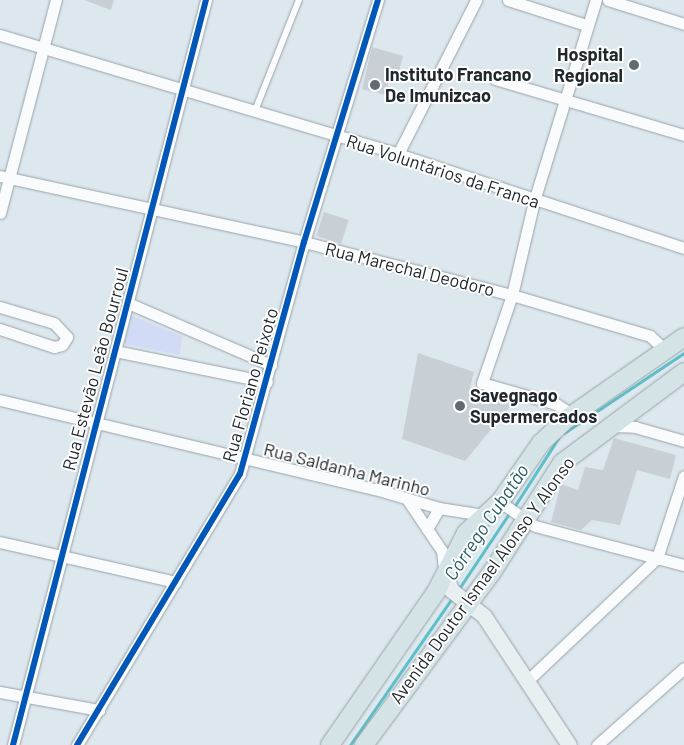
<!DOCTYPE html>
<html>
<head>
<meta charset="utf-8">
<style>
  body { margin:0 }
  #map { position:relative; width:684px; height:745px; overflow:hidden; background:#dce7ee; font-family:Barlow,sans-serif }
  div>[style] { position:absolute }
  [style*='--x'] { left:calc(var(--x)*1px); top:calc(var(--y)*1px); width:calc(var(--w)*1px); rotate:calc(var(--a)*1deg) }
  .green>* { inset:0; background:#d1dbf5 }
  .stream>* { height:3px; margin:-1.5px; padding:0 1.5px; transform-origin:1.5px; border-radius:1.5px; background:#5dbfc7 }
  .building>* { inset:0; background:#c8d0d6; transform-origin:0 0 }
  .roads { filter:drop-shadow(0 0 1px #9aa2a8) drop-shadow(0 0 1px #9aa2a8) }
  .lane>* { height:5.5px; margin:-2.75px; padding:0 2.75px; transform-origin:2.75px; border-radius:2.75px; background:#fafbfc }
  .street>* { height:11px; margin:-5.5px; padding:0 5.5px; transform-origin:5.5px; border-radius:5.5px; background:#fafbfc }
  .secondary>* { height:15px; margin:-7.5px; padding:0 7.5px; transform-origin:7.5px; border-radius:7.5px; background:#e7eff1 }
  .primary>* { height:18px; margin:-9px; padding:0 9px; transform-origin:9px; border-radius:9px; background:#d4e3e6 }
  .cycleway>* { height:6px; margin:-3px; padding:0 3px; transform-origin:3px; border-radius:3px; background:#0057b8 }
  .dots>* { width:14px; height:14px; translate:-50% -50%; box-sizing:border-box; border:2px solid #fff; border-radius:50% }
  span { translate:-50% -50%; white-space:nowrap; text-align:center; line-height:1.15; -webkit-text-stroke:4px #fff; paint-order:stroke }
  .poi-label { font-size:18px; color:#21282d; font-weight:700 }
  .right { translate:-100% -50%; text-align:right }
  .left { translate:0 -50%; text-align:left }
  .street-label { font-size:18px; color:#21282d }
  .water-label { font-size:19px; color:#295d61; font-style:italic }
</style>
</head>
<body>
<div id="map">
  <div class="green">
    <div style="clip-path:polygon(130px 315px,182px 336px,180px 355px,124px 344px)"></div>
  </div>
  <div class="stream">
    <div style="--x:564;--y:433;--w:144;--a:-33.7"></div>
    <div style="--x:514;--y:507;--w:83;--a:-57.3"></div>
    <div style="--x:458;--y:590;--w:94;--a:-56.3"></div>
    <div style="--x:350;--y:745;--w:180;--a:-55.2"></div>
  </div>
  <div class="building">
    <div style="clip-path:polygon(84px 0,114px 0,111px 10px)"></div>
    <div style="clip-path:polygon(372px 47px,403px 56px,399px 71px,392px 69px,385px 95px,362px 89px)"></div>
    <div style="left:324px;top:212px;width:26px;height:25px;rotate:18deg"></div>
    <div style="clip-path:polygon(418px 353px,474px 372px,470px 387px,514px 402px,465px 461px,402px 439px)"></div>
    <div style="clip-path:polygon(614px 438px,676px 455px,670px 479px,637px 470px,620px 525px,592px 520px,581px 530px,551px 522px,561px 484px,578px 490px,585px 467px,603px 470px)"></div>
  </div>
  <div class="roads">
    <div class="lane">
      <div style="--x:255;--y:111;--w:119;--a:-68.4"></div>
    </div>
    <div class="street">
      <div style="--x:508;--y:0;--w:82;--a:17.8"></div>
      <div style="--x:608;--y:0;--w:80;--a:17.5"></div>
      <div style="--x:0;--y:35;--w:415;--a:16.6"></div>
      <div style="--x:398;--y:154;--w:301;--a:18.2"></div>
      <div style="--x:495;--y:79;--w:197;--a:16.5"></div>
      <div style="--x:398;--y:154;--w:173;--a:-63.1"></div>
      <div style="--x:0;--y:176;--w:311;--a:12.2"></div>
      <div style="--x:304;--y:242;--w:215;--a:14.3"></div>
      <div style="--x:512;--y:295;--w:144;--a:16.5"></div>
      <div style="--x:650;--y:336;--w:21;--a:43"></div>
      <div style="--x:0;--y:213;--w:220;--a:-75.3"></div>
      <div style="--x:128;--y:303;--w:156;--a:23.4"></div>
      <div style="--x:0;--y:307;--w:56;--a:16.5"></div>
      <div style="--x:54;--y:323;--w:19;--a:47"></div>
      <div style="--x:67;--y:337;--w:9;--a:122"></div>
      <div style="--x:62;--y:345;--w:8;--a:166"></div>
      <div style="--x:54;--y:347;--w:57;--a:-161.6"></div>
      <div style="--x:115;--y:351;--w:155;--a:11.5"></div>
      <div style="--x:0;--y:400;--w:385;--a:13.4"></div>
      <div style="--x:375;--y:489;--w:67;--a:16.5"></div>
      <div style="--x:439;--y:508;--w:45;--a:9"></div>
      <div style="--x:568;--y:418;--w:9;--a:-111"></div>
      <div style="--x:565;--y:410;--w:11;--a:-146"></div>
      <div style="--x:556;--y:404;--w:77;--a:-164.2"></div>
      <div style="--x:482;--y:383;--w:93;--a:-71.2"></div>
      <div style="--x:512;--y:295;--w:97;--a:-76.8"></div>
      <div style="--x:534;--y:201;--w:210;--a:-72.9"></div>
      <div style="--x:612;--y:426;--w:23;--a:2"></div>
      <div style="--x:635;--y:427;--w:51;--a:15.9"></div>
      <div style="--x:407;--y:499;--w:63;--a:56.1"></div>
      <div style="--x:442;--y:551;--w:23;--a:83"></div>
      <div style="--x:500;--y:502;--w:42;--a:34.4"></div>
      <div style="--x:535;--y:526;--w:154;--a:14.7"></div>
      <div style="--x:427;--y:529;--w:24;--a:-60"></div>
      <div style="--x:0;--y:542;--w:180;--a:12.8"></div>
      <div style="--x:527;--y:681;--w:179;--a:-43.4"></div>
      <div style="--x:657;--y:558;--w:86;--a:-71.8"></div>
      <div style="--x:0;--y:692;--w:101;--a:10.3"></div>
      <div style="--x:13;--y:745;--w:770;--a:-75.48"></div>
      <div style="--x:77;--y:745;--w:316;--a:-59"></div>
      <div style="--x:240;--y:474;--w:241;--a:-74.6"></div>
      <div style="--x:304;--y:242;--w:253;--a:-73"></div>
      <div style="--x:597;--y:745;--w:116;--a:-41.5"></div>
    </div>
    <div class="secondary">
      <div style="--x:445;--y:574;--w:17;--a:69"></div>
      <div style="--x:451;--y:590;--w:42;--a:38.2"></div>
      <div style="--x:484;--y:616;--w:154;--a:56.6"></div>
    </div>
    <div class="primary">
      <div style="--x:330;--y:745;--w:186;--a:-55.3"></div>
      <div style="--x:436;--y:592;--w:66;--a:-63"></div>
      <div style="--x:466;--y:533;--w:46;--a:-42.4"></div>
      <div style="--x:500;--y:502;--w:72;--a:-55.2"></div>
      <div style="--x:541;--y:443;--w:37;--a:-43"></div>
      <div style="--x:568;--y:418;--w:141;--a:-34.9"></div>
      <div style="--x:364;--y:745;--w:215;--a:-53.5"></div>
      <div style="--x:492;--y:572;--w:130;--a:-57.3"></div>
      <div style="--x:562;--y:463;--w:152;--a:-36.7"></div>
    </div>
  </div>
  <div class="cycleway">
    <div style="--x:13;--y:745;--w:770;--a:-75.48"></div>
    <div style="--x:77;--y:745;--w:316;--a:-59"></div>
    <div style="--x:240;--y:474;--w:241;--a:-74.6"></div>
    <div style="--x:304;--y:242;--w:253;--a:-73"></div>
  </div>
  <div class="dots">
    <div style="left:634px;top:65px;background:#626b71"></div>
    <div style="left:375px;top:85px;background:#626b71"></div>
    <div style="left:460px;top:406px;background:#626b71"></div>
  </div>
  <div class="poi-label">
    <span class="right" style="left:623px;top:65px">Hospital<br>Regional</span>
    <span class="left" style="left:385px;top:85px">Instituto Francano<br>De Imunizcao</span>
    <span class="left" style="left:470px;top:406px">Savegnago<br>Supermercados</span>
  </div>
  <div class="street-label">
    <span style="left:443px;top:171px;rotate:18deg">Rua Voluntários da Franca</span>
    <span style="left:410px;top:269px;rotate:14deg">Rua Marechal Deodoro</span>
    <span style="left:95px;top:369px;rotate:-75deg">Rua Estevão Leão Bourroul</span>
    <span style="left:250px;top:385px;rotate:-74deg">Rua Floriano Peixoto</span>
    <span style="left:347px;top:469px;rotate:14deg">Rua Saldanha Marinho</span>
    <span style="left:482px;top:580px;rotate:-54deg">Avenida Doutor Ismael Alonso Y Alonso</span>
  </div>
  <div class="water-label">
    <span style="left:486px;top:522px;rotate:-56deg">Córrego Cubatão</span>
  </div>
</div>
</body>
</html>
